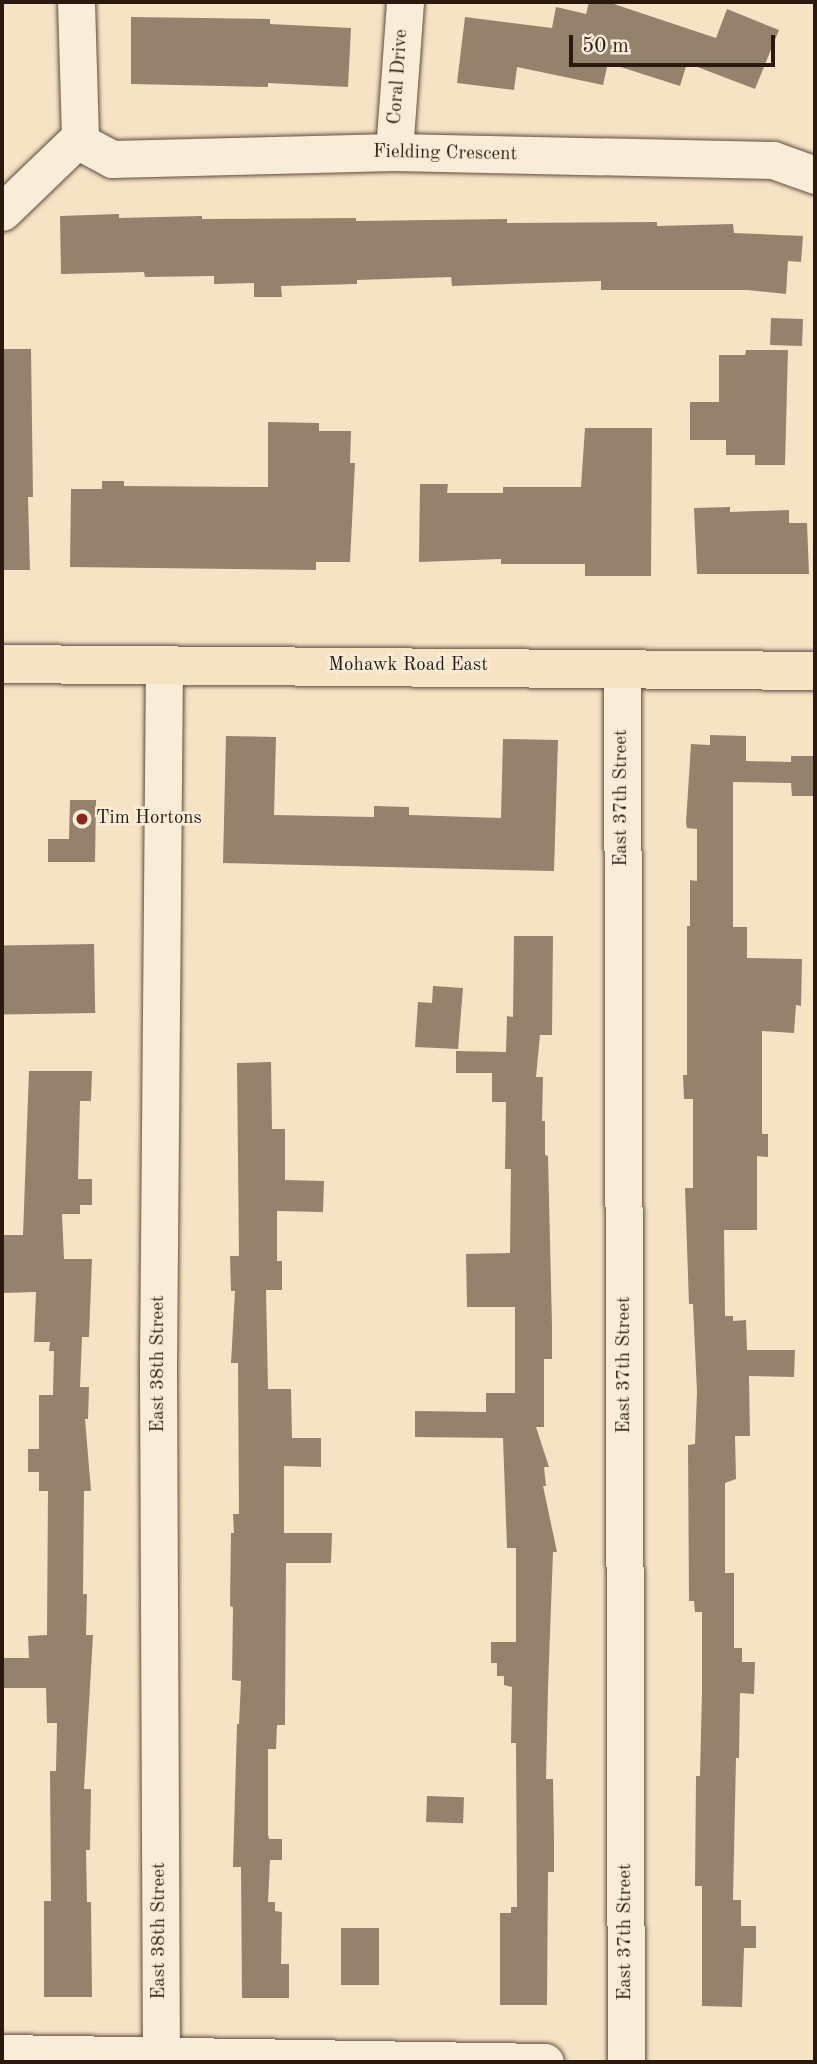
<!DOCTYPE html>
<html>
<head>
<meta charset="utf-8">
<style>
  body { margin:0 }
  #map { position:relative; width:817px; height:2064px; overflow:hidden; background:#f6e3c4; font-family:"Old Standard TT",serif }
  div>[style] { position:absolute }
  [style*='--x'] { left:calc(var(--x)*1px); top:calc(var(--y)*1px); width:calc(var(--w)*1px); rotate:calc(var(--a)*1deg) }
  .building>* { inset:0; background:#95826d; transform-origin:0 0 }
  .roads { filter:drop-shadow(0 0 2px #5e4b3c) drop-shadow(0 0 2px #5e4b3c) }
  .minor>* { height:37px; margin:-18.5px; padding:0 18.5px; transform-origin:18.5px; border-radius:18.5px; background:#f9edd9 }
  .major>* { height:38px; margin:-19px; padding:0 19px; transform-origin:19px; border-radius:19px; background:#f6e3c4 }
  .dots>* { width:19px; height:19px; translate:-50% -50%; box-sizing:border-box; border:4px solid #f9edd9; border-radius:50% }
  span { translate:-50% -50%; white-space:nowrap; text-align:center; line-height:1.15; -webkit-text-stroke:5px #f9edd9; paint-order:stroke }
  .street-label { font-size:19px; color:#2b180f }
  .poi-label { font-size:19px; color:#2b180f }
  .left { translate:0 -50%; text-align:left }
  .frame { position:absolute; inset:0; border:4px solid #2b180f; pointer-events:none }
  .scale { position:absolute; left:569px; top:35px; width:206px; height:32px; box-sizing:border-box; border:4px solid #2b180f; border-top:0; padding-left:9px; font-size:21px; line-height:24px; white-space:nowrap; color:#2b180f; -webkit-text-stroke:5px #f9edd9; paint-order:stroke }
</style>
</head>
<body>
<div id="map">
  <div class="building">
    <div style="clip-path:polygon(589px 2px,608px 2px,716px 38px,727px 9px,779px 30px,755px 89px,687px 63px,680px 86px,608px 63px,603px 85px,517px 67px,514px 90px,457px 83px,465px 17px,552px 28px,556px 7px,586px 14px)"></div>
    <div style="clip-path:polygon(131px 17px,270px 19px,270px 24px,351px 28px,348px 87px,268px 83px,268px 87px,131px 84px)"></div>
    <div style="clip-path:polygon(119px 214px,119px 218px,202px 216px,202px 219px,356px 218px,356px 221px,507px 219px,507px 223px,657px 222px,657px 226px,733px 224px,734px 233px,803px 236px,801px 262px,788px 261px,786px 294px,747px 290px,601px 290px,601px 281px,452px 286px,451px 277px,357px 280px,357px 284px,281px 286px,282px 297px,254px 297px,254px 283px,214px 284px,214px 276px,145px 277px,144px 272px,61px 274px,60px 216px)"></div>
    <div style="left:771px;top:318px;width:32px;height:27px;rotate:2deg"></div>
    <div style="clip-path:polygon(2px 349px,31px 349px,33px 497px,28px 497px,30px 570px,2px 570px)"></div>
    <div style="clip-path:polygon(746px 350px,788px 350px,785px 465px,755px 465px,755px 455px,726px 455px,726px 440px,690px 440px,690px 402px,719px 402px,719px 355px,745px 355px)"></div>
    <div style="clip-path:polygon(268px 422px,319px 423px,319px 431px,351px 431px,350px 463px,355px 463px,350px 562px,316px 562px,316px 570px,70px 567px,71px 489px,102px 489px,102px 481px,124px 481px,124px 486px,268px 487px)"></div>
    <div style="clip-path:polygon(585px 428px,652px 428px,651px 576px,585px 576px,585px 564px,501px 564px,501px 559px,419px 562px,420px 484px,448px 484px,447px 493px,503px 493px,503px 487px,581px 487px)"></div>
    <div style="clip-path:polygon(730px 507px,730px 512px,789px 510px,789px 523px,807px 523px,809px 574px,697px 574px,694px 508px)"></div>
    <div style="clip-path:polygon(710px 735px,746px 736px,746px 761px,791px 762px,791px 756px,815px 756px,815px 796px,792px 796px,791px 783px,733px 782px,733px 927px,747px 927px,747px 958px,802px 959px,801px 1006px,796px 1005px,794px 1033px,762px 1031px,762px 1134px,768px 1134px,768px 1157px,757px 1156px,757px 1230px,724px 1230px,725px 1316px,733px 1316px,733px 1321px,746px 1320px,747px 1350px,795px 1350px,794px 1377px,749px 1376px,750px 1436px,735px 1436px,736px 1479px,725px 1483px,725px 1573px,734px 1573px,734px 1648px,742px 1648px,742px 1662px,755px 1662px,754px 1694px,740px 1693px,739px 1758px,736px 1758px,733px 1900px,741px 1900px,741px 1926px,756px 1926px,756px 1948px,744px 1948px,742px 2007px,702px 2006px,702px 1886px,695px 1886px,696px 1776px,700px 1776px,702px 1692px,702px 1612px,695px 1612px,694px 1601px,689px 1601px,688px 1445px,695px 1444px,697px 1392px,693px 1304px,689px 1304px,685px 1188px,693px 1188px,693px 1099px,684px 1099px,683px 1075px,687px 1075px,687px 926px,690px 926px,690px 880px,697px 881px,697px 829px,687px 828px,686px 823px,691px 744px,710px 745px)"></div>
    <div style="clip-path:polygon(226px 736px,276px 737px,274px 815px,374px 817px,374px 806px,409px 807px,409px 815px,501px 818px,503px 739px,558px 740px,554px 871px,223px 863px)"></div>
    <div style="clip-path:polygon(70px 800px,96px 800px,95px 862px,48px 862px,48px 839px,69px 839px)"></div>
    <div style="clip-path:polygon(514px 936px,553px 936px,552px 1035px,540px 1035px,536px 1077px,543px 1077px,542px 1121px,545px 1121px,545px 1155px,548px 1156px,552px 1326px,552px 1359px,544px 1359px,544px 1427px,536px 1427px,549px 1467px,544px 1467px,546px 1486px,543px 1486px,557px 1552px,553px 1552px,548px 1688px,546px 1779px,553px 1779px,554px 1840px,554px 1872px,548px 1872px,547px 2005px,500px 2005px,500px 1913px,511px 1913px,511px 1907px,517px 1907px,516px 1743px,511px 1743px,512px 1687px,504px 1685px,504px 1676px,497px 1676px,497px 1663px,491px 1663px,491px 1642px,516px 1642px,516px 1548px,507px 1548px,503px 1438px,415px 1437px,415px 1411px,486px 1412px,486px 1393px,515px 1393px,515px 1307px,467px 1307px,466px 1254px,510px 1253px,511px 1169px,505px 1169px,506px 1102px,492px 1102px,492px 1073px,456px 1073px,456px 1051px,506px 1052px,507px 1016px,513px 1017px)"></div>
    <div style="left:94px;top:944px;width:69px;height:92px;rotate:89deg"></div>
    <div style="clip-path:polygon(433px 986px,463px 988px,458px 1049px,415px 1047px,418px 1002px,432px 1003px)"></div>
    <div style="clip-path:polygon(271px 1062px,272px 1129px,285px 1129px,285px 1180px,324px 1181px,323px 1212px,277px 1211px,277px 1261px,282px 1261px,282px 1290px,266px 1290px,268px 1389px,291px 1389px,292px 1438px,321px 1438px,321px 1467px,284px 1466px,284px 1533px,332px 1533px,331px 1563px,286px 1563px,285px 1725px,277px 1725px,276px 1749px,268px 1749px,268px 1834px,269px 1839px,282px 1839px,282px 1860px,270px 1860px,268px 1902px,275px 1902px,275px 1911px,282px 1912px,281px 1964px,289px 1964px,289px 1998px,242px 1998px,241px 1867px,233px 1867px,237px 1724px,239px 1724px,241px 1681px,232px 1680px,233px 1607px,230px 1606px,231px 1533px,234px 1533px,233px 1514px,239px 1514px,238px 1363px,231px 1363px,235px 1291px,231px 1291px,230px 1256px,239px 1256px,237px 1063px)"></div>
    <div style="clip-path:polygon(29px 1071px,92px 1071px,91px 1101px,80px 1101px,78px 1179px,92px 1179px,92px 1205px,80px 1205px,80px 1214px,62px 1214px,64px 1259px,92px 1259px,89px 1337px,82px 1337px,80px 1387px,89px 1387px,88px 1419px,85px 1419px,91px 1491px,84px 1491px,83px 1594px,87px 1594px,86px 1635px,93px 1635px,84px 1789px,91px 1789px,90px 1850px,86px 1850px,87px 1902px,91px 1902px,92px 1997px,44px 1997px,44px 1901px,51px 1901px,50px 1771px,56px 1771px,57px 1723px,47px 1723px,46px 1688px,2px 1688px,2px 1658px,29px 1658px,28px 1636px,47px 1635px,48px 1491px,39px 1491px,39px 1472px,28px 1472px,28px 1449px,39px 1449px,39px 1395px,53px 1395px,54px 1351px,49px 1351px,50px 1342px,34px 1342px,36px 1292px,2px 1293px,2px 1235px,23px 1235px)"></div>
    <div style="left:427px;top:1796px;width:37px;height:26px;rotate:2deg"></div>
    <div style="left:341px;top:1928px;width:38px;height:57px"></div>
  </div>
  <div class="roads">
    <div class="minor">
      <div style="--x:76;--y:2;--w:135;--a:88.3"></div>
      <div style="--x:80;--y:137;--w:8;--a:60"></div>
      <div style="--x:84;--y:144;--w:32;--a:28"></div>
      <div style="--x:112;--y:159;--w:282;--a:-1.4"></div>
      <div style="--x:394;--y:152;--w:379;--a:1.2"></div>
      <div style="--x:773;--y:160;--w:45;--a:19.7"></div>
      <div style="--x:394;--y:152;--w:150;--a:-85.8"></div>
      <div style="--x:2;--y:212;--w:108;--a:-43.9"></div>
      <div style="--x:622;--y:668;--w:1394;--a:89.84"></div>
      <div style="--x:2;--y:2053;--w:543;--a:0.95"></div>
      <div style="--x:161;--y:2062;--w:698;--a:-90.25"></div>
      <div style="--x:158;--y:1364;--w:698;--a:-89.51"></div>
    </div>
    <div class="major">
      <div style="--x:2;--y:664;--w:813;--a:0.49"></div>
    </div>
  </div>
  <div class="dots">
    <div style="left:82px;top:819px;background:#8f2418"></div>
  </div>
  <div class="street-label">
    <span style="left:399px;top:77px;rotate:-86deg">Coral Drive</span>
    <span style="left:445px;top:154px;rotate:1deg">Fielding Crescent</span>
    <span style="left:408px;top:666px">Mohawk Road East</span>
    <span style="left:622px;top:798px;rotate:-90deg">East 37th Street</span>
    <span style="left:159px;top:1364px;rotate:-90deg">East 38th Street</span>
    <span style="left:625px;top:1365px;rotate:-90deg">East 37th Street</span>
    <span style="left:160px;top:1931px;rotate:-90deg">East 38th Street</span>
    <span style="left:626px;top:1932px;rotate:-90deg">East 37th Street</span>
  </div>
  <div class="poi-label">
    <span class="left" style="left:96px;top:819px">Tim Hortons</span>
  </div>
  <div class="frame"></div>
  <div class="scale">50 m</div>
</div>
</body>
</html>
